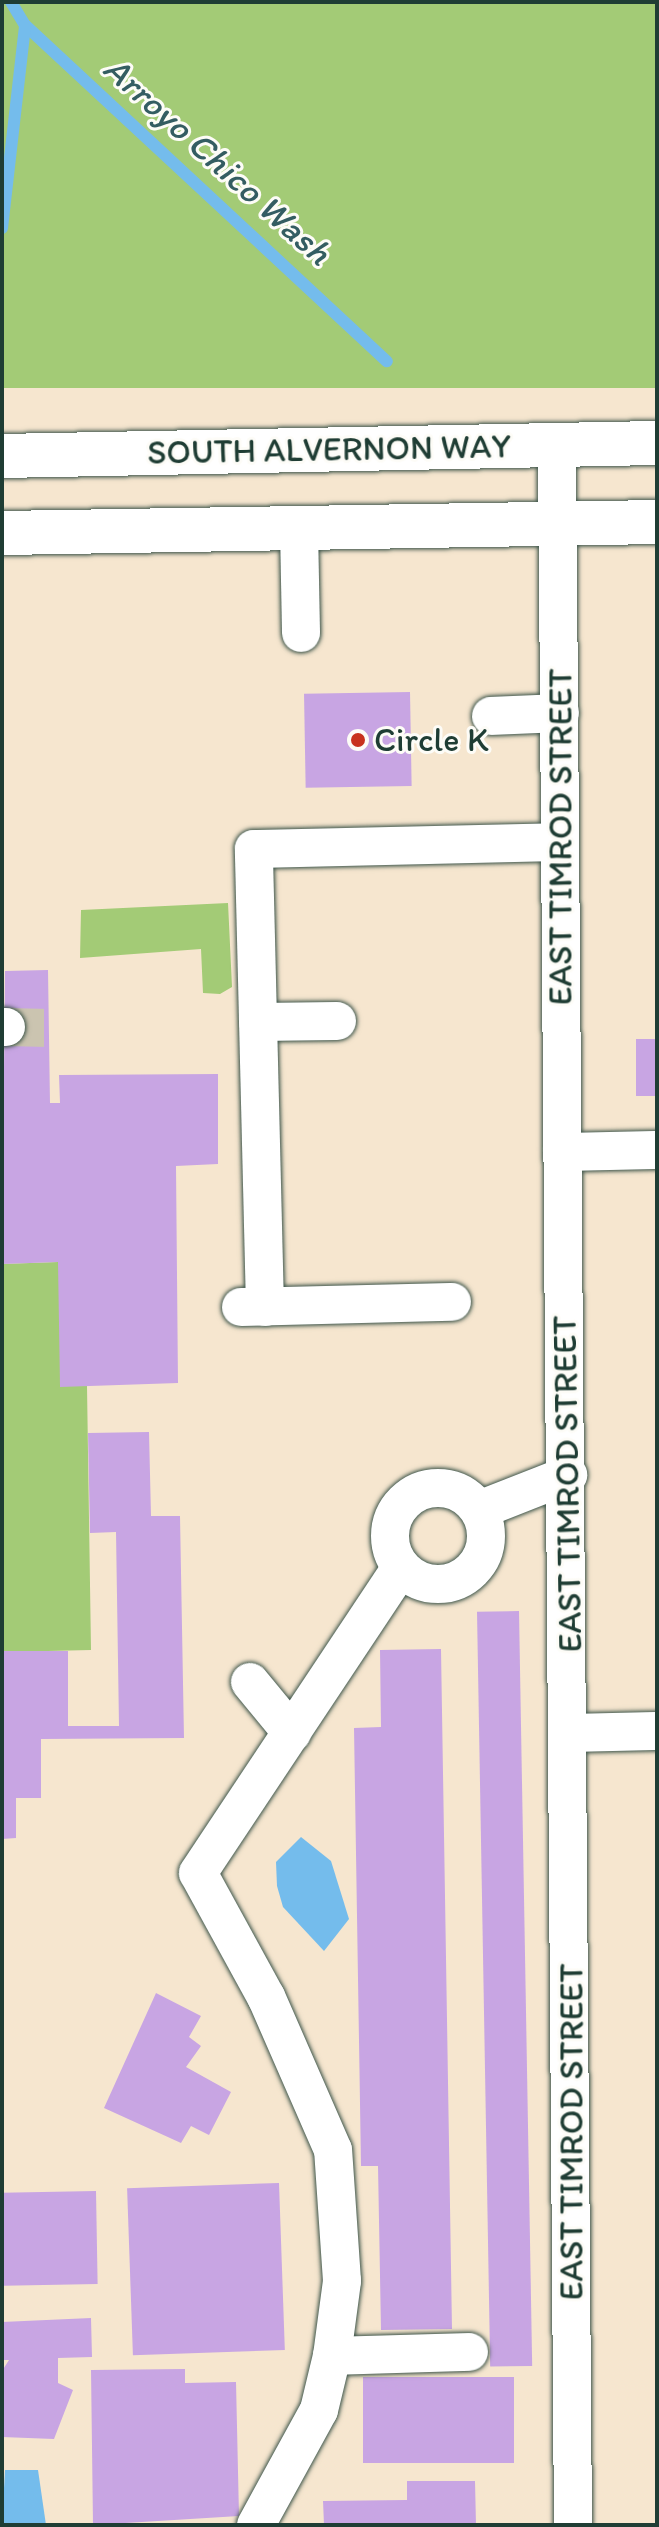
<!DOCTYPE html>
<html>
<head>
<meta charset="utf-8">
<style>
  body { margin:0 }
  #map { position:relative; width:659px; height:2527px; overflow:hidden; background:#f6e6cf; font-family:Itim,sans-serif }
  div>[style] { position:absolute }
  [style*='--x'] { left:calc(var(--x)*1px); top:calc(var(--y)*1px); width:calc(var(--w)*1px); rotate:calc(var(--a)*1deg) }
  .green>* { inset:0; background:#a3cb76; transform-origin:0 0 }
  .water>* { inset:0; background:#74bcec }
  .stream>* { height:12px; margin:-6px; padding:0 6px; transform-origin:6px; border-radius:6px; background:#74bcec }
  .building>* { inset:0; background:#c8a5e3; transform-origin:0 0 }
  .minor-tunnel>* { height:38px; margin-top:-19px; transform-origin:0; background:repeating-linear-gradient(90deg,#cbc4b0 0 38px,transparent 0 57px) }
  .roads { filter:drop-shadow(0 0 2px #3f564b) drop-shadow(0 0 2px #3f564b) }
  .minor>* { height:38px; margin:-19px; padding:0 19px; transform-origin:19px; border-radius:19px; background:#fff }
  .minor>.ring { margin:-19px; padding:0; box-sizing:content-box; background:none; border:38px solid #fff; border-radius:50% }
  .major>* { height:44px; margin:-22px; padding:0 22px; transform-origin:22px; border-radius:22px; background:#fff }
  .dots>* { width:22px; height:22px; translate:-50% -50%; box-sizing:border-box; border:4px solid #fdfcf7; border-radius:50% }
  span { translate:-50% -50%; white-space:nowrap; text-align:center; line-height:1.15; -webkit-text-stroke:6px #fdfcf7; paint-order:stroke }
  .street-label { font-size:34px; color:#1f3d34 }
  .poi-label { font-size:34px; color:#1f3d34 }
  .left { translate:0 -50%; text-align:left }
  .water-label { font-size:36px; color:#345d62; font-style:italic }
  .frame { position:absolute; inset:0; border:4px solid #1f3d34; pointer-events:none }
</style>
</head>
<body>
<div id="map">
  <div class="green">
    <div style="left:2px;top:2px;width:655px;height:386px"></div>
    <div style="clip-path:polygon(228px 903px,232px 987px,220px 994px,203px 993px,201px 949px,80px 958px,81px 910px)"></div>
    <div style="clip-path:polygon(58px 1262px,87px 1386px,91px 1650px,4px 1652px,2px 1726px,2px 1264px)"></div>
  </div>
  <div class="water">
    <div style="clip-path:polygon(301px 1837px,331px 1861px,349px 1919px,324px 1951px,283px 1907px,277px 1886px,276px 1862px)"></div>
    <div style="clip-path:polygon(5px 2470px,38px 2470px,46px 2525px,2px 2525px)"></div>
  </div>
  <div class="stream">
    <div style="--x:11;--y:2;--w:27;--a:59"></div>
    <div style="--x:25;--y:25;--w:494;--a:42.9"></div>
    <div style="--x:2;--y:228;--w:204;--a:-83.5"></div>
  </div>
  <div class="building">
    <div style="left:410px;top:692px;width:94px;height:106px;rotate:89deg"></div>
    <div style="clip-path:polygon(48px 970px,50px 1103px,60px 1103px,59px 1075px,218px 1074px,218px 1164px,176px 1166px,178px 1383px,60px 1387px,58px 1262px,2px 1264px,5px 971px)"></div>
    <div style="left:636px;top:1039px;width:21px;height:57px"></div>
    <div style="clip-path:polygon(149px 1432px,151px 1516px,180px 1516px,184px 1738px,41px 1739px,41px 1798px,16px 1798px,16px 1838px,2px 1839px,4px 1651px,68px 1651px,68px 1726px,119px 1726px,116px 1532px,90px 1533px,88px 1433px)"></div>
    <div style="left:519px;top:1611px;width:755px;height:42px;rotate:89deg"></div>
    <div style="clip-path:polygon(441px 1649px,452px 2329px,381px 2330px,378px 2166px,361px 2166px,354px 1728px,381px 1727px,380px 1650px)"></div>
    <div style="clip-path:polygon(156px 1993px,201px 2016px,189px 2037px,201px 2046px,186px 2067px,231px 2092px,209px 2135px,191px 2126px,181px 2143px,104px 2108px)"></div>
    <div style="left:279px;top:2183px;width:167px;height:152px;rotate:88deg"></div>
    <div style="left:96px;top:2191px;width:93px;height:94px;rotate:89deg"></div>
    <div style="clip-path:polygon(91px 2318px,92px 2357px,58px 2358px,58px 2383px,73px 2390px,54px 2439px,2px 2437px,2px 2371px,9px 2360px,2px 2360px,2px 2322px)"></div>
    <div style="clip-path:polygon(185px 2369px,185px 2383px,236px 2382px,239px 2516px,93px 2525px,91px 2370px)"></div>
    <div style="left:363px;top:2377px;width:151px;height:86px"></div>
    <div style="clip-path:polygon(407px 2481px,475px 2481px,476px 2525px,324px 2525px,323px 2501px,407px 2500px)"></div>
  </div>
  <div class="minor-tunnel">
    <div style="--x:6;--y:1027;--w:43;--a:1.3"></div>
  </div>
  <div class="roads">
    <div class="minor">
      <div style="--x:557;--y:444;--w:2081;--a:89.56"></div>
      <div style="--x:299;--y:528;--w:105;--a:88.9"></div>
      <div style="--x:491;--y:716;--w:69;--a:-2.5"></div>
      <div style="--x:258;--y:1022;--w:79;--a:-0.7"></div>
      <div style="--x:2;--y:1027;--w:4;--a:0"></div>
      <div style="--x:562;--y:1152;--w:95;--a:-1.2"></div>
      <div style="--x:241;--y:1307;--w:211;--a:-1.4"></div>
      <div style="--x:265;--y:1307;--w:458;--a:-91.4"></div>
      <div style="--x:254;--y:849;--w:306;--a:-1.3"></div>
      <div class="ring" style="left:390px;top:1488px;width:58px;height:58px"></div>
      <div style="--x:479;--y:1510;--w:96;--a:-21.5"></div>
      <div style="--x:250;--y:1682;--w:66;--a:50.5"></div>
      <div style="--x:568;--y:1733;--w:89;--a:-1.3"></div>
      <div style="--x:332;--y:2356;--w:137;--a:-1.7"></div>
      <div style="--x:256;--y:2525;--w:131;--a:-61.3"></div>
      <div style="--x:319;--y:2410;--w:56;--a:-76.5"></div>
      <div style="--x:332;--y:2356;--w:76;--a:-82.4"></div>
      <div style="--x:342;--y:2281;--w:131;--a:-93.9"></div>
      <div style="--x:333;--y:2150;--w:167;--a:-113.6"></div>
      <div style="--x:266;--y:1997;--w:141;--a:-118.7"></div>
      <div style="--x:198;--y:1873;--w:366;--a:-56.4"></div>
    </div>
    <div class="major">
      <div style="--x:2;--y:456;--w:655;--a:-1.14"></div>
      <div style="--x:2;--y:533;--w:655;--a:-0.96"></div>
    </div>
  </div>
  <div class="dots">
    <div style="left:358px;top:740px;background:#c8321e"></div>
  </div>
  <div class="street-label">
    <span style="left:329px;top:449px;rotate:-1deg">SOUTH ALVERNON WAY</span>
    <span style="left:560px;top:837px;rotate:-90deg">EAST TIMROD STREET</span>
    <span style="left:567px;top:1484px;rotate:-91deg">EAST TIMROD STREET</span>
    <span style="left:571px;top:2132px;rotate:-90deg">EAST TIMROD STREET</span>
  </div>
  <div class="poi-label">
    <span class="left" style="left:374px;top:740px">Circle K</span>
  </div>
  <div class="water-label">
    <span style="left:218px;top:160px;rotate:42deg">Arroyo Chico Wash</span>
  </div>
  <div class="frame"></div>
</div>
</body>
</html>
